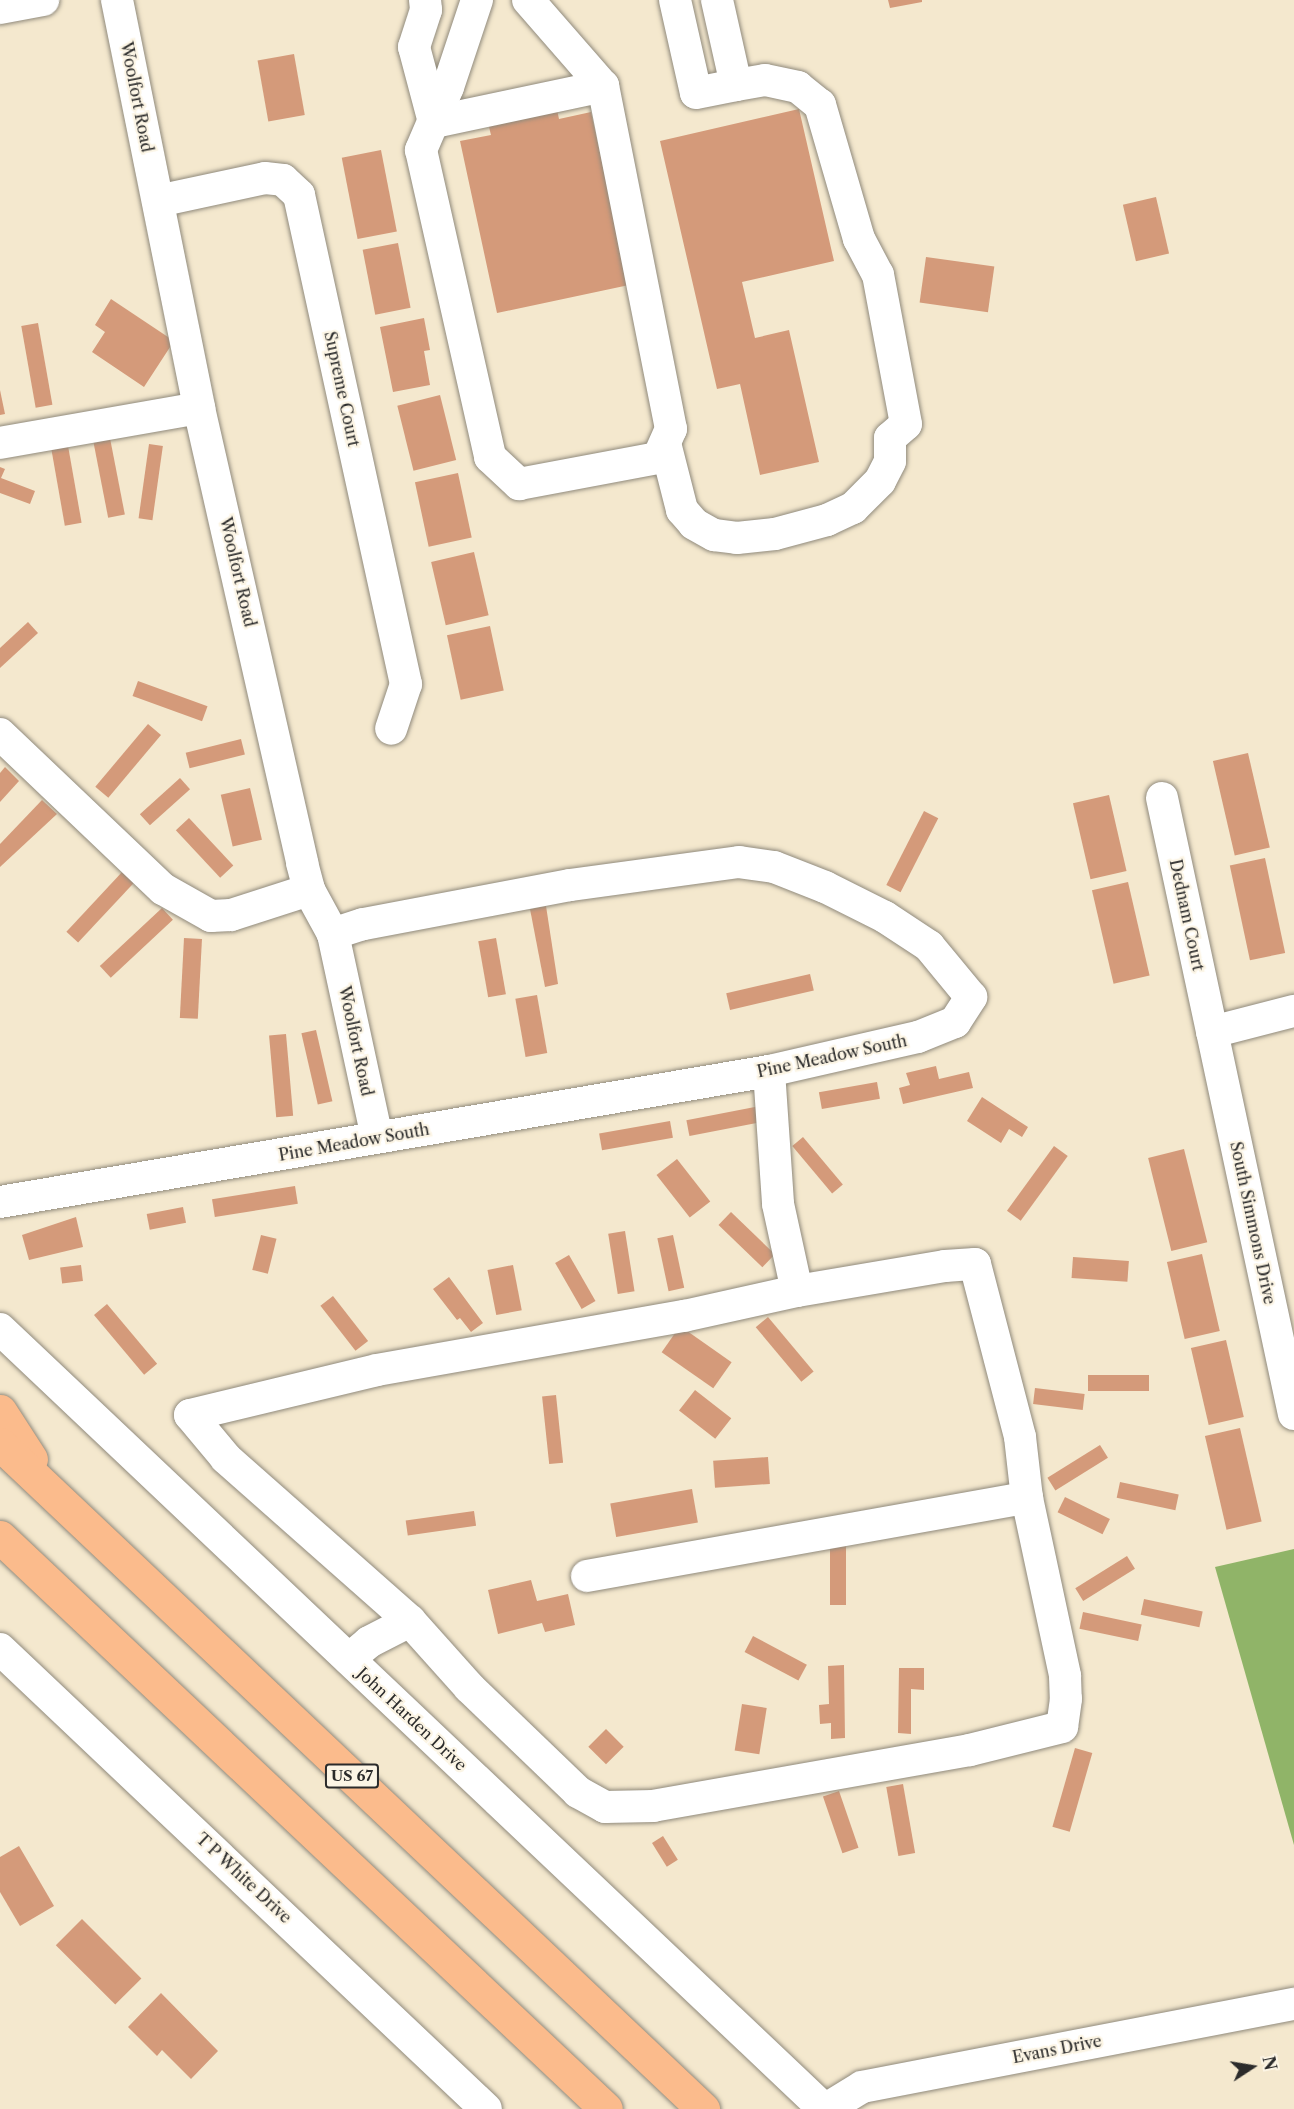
<!DOCTYPE html>
<html>
<head>
<meta charset="utf-8">
<style>
  body { margin:0 }
  #map { position:relative; width:1294px; height:2109px; overflow:hidden; background:#f4e8ce; font-family:"Libre Caslon Text",serif }
  div>[style] { position:absolute }
  [style*='--x'] { left:calc(var(--x)*1px); top:calc(var(--y)*1px); width:calc(var(--w)*1px); rotate:calc(var(--a)*1deg) }
  .forest>* { inset:0; background:#90b468 }
  .building>* { inset:0; background:#d49a7a; transform-origin:0 0 }
  .roads { filter:drop-shadow(0 0 2px #908a7c) drop-shadow(0 0 2px #908a7c) }
  .minor>* { height:32px; margin:-16px; padding:0 16px; transform-origin:16px; border-radius:16px; background:#fff }
  .highway>* { height:33px; margin:-16.5px; padding:0 16.5px; transform-origin:16.5px; border-radius:16.5px; background:#fbbb8c }
  span { translate:-50% -50%; white-space:nowrap; text-align:center; line-height:1.15; -webkit-text-stroke:4.5px #fcf5e5; paint-order:stroke }
  .shield-label span { padding:2px 4px; background:#fcf5e5; border:2px solid; border-radius:4px; -webkit-text-stroke-width:0 }
  .shield-label { font-size:15px; color:#2b2b2b; font-weight:700 }
  .street-label { font-size:16px; color:#2b2b2b }
  .north { position:absolute; left:1222px; top:2037px; width:60px; height:60px; -webkit-text-stroke:4px #fcf5e5; paint-order:stroke; rotate:78deg; font-size:16px; font-weight:700; line-height:24px; text-align:center; color:#2b2b2b }
  .north::after { content:''; display:block; margin:auto; width:21px; height:27px; background:#2b2b2b; clip-path:polygon(50% 0,100% 100%,50% 72%,0 100%) }
</style>
</head>
<body>
<div id="map">
  <div class="forest">
    <div style="clip-path:polygon(1294px 1549px,1294px 1845px,1215px 1567px)"></div>
  </div>
  <div class="building">
    <div style="clip-path:polygon(888px 0,922px 0,922px 2px,890px 8px)"></div>
    <div style="left:294px;top:54px;width:62px;height:37px;rotate:80deg"></div>
    <div style="clip-path:polygon(555px 100px,559px 119px,591px 112px,629px 285px,497px 313px,460px 141px,491px 135px,486px 115px)"></div>
    <div style="clip-path:polygon(799px 109px,834px 261px,742px 282px,755px 338px,789px 330px,819px 462px,760px 475px,740px 384px,717px 389px,660px 141px)"></div>
    <div style="left:381px;top:150px;width:83px;height:40px;rotate:79deg"></div>
    <div style="left:1156px;top:197px;width:58px;height:34px;rotate:77deg"></div>
    <div style="left:398px;top:243px;width:66px;height:36px;rotate:79deg"></div>
    <div style="left:926px;top:257px;width:69px;height:46px;rotate:8deg"></div>
    <div style="clip-path:polygon(111px 299px,174px 341px,144px 387px,92px 352px,105px 332px,95px 325px)"></div>
    <div style="clip-path:polygon(424px 318px,430px 350px,424px 351px,430px 385px,393px 392px,380px 327px)"></div>
    <div style="left:38px;top:323px;width:83px;height:17px;rotate:80deg"></div>
    <div style="clip-path:polygon(0 390px,5px 414px,0 415px)"></div>
    <div style="left:440px;top:395px;width:67px;height:44px;rotate:76deg"></div>
    <div style="left:109px;top:433px;width:83px;height:17px;rotate:79deg"></div>
    <div style="left:67px;top:440px;width:84px;height:17px;rotate:80deg"></div>
    <div style="left:149px;top:444px;width:14px;height:75px;rotate:8deg"></div>
    <div style="clip-path:polygon(0 467px,5px 469px,1px 478px,35px 491px,30px 504px,0 493px)"></div>
    <div style="left:458px;top:473px;width:66px;height:44px;rotate:78deg"></div>
    <div style="left:474px;top:552px;width:65px;height:44px;rotate:77deg"></div>
    <div style="clip-path:polygon(28px 622px,38px 633px,0 668px,0 648px)"></div>
    <div style="left:490px;top:626px;width:66px;height:44px;rotate:78deg"></div>
    <div style="left:138px;top:681px;width:74px;height:16px;rotate:20deg"></div>
    <div style="left:148px;top:724px;width:17px;height:82px;rotate:40deg"></div>
    <div style="left:241px;top:739px;width:16px;height:57px;rotate:76deg"></div>
    <div style="left:1248px;top:753px;width:97px;height:36px;rotate:77deg"></div>
    <div style="clip-path:polygon(5px 767px,19px 781px,0 802px,0 773px)"></div>
    <div style="left:180px;top:778px;width:15px;height:54px;rotate:48deg"></div>
    <div style="left:250px;top:788px;width:53px;height:30px;rotate:77deg"></div>
    <div style="left:1109px;top:795px;width:78px;height:37px;rotate:77deg"></div>
    <div style="clip-path:polygon(42px 800px,57px 814px,0 867px,0 844px)"></div>
    <div style="left:924px;top:811px;width:16px;height:83px;rotate:27deg"></div>
    <div style="left:189px;top:818px;width:65px;height:18px;rotate:47deg"></div>
    <div style="left:1265px;top:858px;width:97px;height:36px;rotate:78deg"></div>
    <div style="left:123px;top:871px;width:16px;height:83px;rotate:43deg"></div>
    <div style="left:1128px;top:882px;width:96px;height:37px;rotate:77deg"></div>
    <div style="clip-path:polygon(546px 906px,558px 984px,545px 987px,530px 909px)"></div>
    <div style="left:162px;top:908px;width:16px;height:85px;rotate:47deg"></div>
    <div style="left:184px;top:938px;width:18px;height:80px;rotate:3deg"></div>
    <div style="left:496px;top:938px;width:57px;height:18px;rotate:80deg"></div>
    <div style="left:810px;top:974px;width:17px;height:86px;rotate:77deg"></div>
    <div style="left:537px;top:995px;width:59px;height:22px;rotate:80deg"></div>
    <div style="left:316px;top:1030px;width:73px;height:15px;rotate:77deg"></div>
    <div style="left:286px;top:1034px;width:82px;height:17px;rotate:85deg"></div>
    <div style="clip-path:polygon(936px 1066px,939px 1079px,969px 1072px,973px 1088px,903px 1104px,899px 1088px,910px 1085px,906px 1073px)"></div>
    <div style="left:877px;top:1082px;width:17px;height:59px;rotate:80deg"></div>
    <div style="clip-path:polygon(982px 1097px,1028px 1127px,1022px 1137px,1009px 1129px,1001px 1143px,967px 1121px)"></div>
    <div style="left:760px;top:1106px;width:16px;height:75px;rotate:79deg"></div>
    <div style="left:670px;top:1121px;width:17px;height:72px;rotate:80deg"></div>
    <div style="left:803px;top:1137px;width:62px;height:14px;rotate:50deg"></div>
    <div style="left:1054px;top:1146px;width:17px;height:80px;rotate:36deg"></div>
    <div style="left:1184px;top:1149px;width:96px;height:37px;rotate:76deg"></div>
    <div style="left:677px;top:1159px;width:54px;height:26px;rotate:52deg"></div>
    <div style="left:295px;top:1186px;width:18px;height:84px;rotate:81deg"></div>
    <div style="left:183px;top:1207px;width:16px;height:37px;rotate:79deg"></div>
    <div style="left:731px;top:1212px;width:61px;height:18px;rotate:44deg"></div>
    <div style="clip-path:polygon(76px 1217px,83px 1247px,29px 1260px,22px 1235px)"></div>
    <div style="left:625px;top:1231px;width:61px;height:17px;rotate:81deg"></div>
    <div style="left:261px;top:1235px;width:16px;height:36px;rotate:14deg"></div>
    <div style="left:673px;top:1235px;width:54px;height:16px;rotate:78deg"></div>
    <div style="left:1202px;top:1254px;width:79px;height:36px;rotate:77deg"></div>
    <div style="left:569px;top:1255px;width:53px;height:16px;rotate:60deg"></div>
    <div style="left:1073px;top:1257px;width:56px;height:21px;rotate:4deg"></div>
    <div style="left:81px;top:1265px;width:16px;height:21px;rotate:83deg"></div>
    <div style="left:513px;top:1265px;width:46px;height:26px;rotate:79deg"></div>
    <div style="clip-path:polygon(449px 1277px,483px 1323px,471px 1332px,460px 1318px,457px 1320px,433px 1289px)"></div>
    <div style="left:333px;top:1296px;width:57px;height:16px;rotate:52deg"></div>
    <div style="left:107px;top:1304px;width:78px;height:17px;rotate:50deg"></div>
    <div style="left:768px;top:1317px;width:71px;height:16px;rotate:50deg"></div>
    <div style="left:680px;top:1326px;width:63px;height:32px;rotate:35deg"></div>
    <div style="left:1226px;top:1340px;width:79px;height:36px;rotate:77deg"></div>
    <div style="left:1149px;top:1375px;width:16px;height:61px;rotate:90deg"></div>
    <div style="left:1035px;top:1388px;width:50px;height:16px;rotate:7deg"></div>
    <div style="left:695px;top:1390px;width:46px;height:26px;rotate:38deg"></div>
    <div style="left:556px;top:1395px;width:68px;height:14px;rotate:84deg"></div>
    <div style="left:1240px;top:1428px;width:96px;height:36px;rotate:77deg"></div>
    <div style="left:1100px;top:1445px;width:15px;height:62px;rotate:58deg"></div>
    <div style="left:768px;top:1457px;width:27px;height:55px;rotate:86deg"></div>
    <div style="left:1120px;top:1482px;width:60px;height:16px;rotate:12deg"></div>
    <div style="left:692px;top:1489px;width:34px;height:83px;rotate:80deg"></div>
    <div style="left:1065px;top:1497px;width:50px;height:17px;rotate:26deg"></div>
    <div style="left:474px;top:1511px;width:15px;height:69px;rotate:82deg"></div>
    <div style="left:830px;top:1546px;width:16px;height:59px"></div>
    <div style="left:1127px;top:1556px;width:15px;height:61px;rotate:58deg"></div>
    <div style="clip-path:polygon(531px 1580px,537px 1601px,568px 1594px,575px 1625px,545px 1632px,542px 1623px,498px 1634px,488px 1590px)"></div>
    <div style="left:1144px;top:1599px;width:60px;height:16px;rotate:12deg"></div>
    <div style="left:1083px;top:1612px;width:60px;height:17px;rotate:12deg"></div>
    <div style="left:753px;top:1636px;width:61px;height:18px;rotate:28deg"></div>
    <div style="clip-path:polygon(844px 1665px,845px 1738px,831px 1739px,831px 1723px,820px 1724px,819px 1705px,829px 1704px,828px 1666px)"></div>
    <div style="clip-path:polygon(899px 1668px,924px 1668px,924px 1690px,911px 1689px,911px 1734px,898px 1733px)"></div>
    <div style="left:742px;top:1704px;width:25px;height:47px;rotate:9deg"></div>
    <div style="left:606px;top:1729px;width:25px;height:25px;rotate:45deg"></div>
    <div style="left:1075px;top:1748px;width:18px;height:82px;rotate:16deg"></div>
    <div style="left:903px;top:1784px;width:70px;height:17px;rotate:80deg"></div>
    <div style="left:839px;top:1791px;width:60px;height:17px;rotate:71deg"></div>
    <div style="left:663px;top:1836px;width:28px;height:13px;rotate:58deg"></div>
    <div style="clip-path:polygon(19px 1846px,54px 1906px,20px 1926px,0 1892px,0 1857px)"></div>
    <div style="left:82px;top:1919px;width:84px;height:37px;rotate:45deg"></div>
    <div style="clip-path:polygon(161px 1993px,218px 2051px,191px 2079px,162px 2050px,157px 2056px,128px 2027px)"></div>
  </div>
  <div class="roads">
    <div class="minor">
      <div style="--x:117;--y:0;--w:416;--a:78.6"></div>
      <div style="--x:199;--y:408;--w:467;--a:77.2"></div>
      <div style="--x:302;--y:863;--w:28;--a:75"></div>
      <div style="--x:309;--y:890;--w:50;--a:61.4"></div>
      <div style="--x:333;--y:934;--w:208;--a:77.8"></div>
      <div style="--x:425;--y:0;--w:10;--a:84"></div>
      <div style="--x:426;--y:10;--w:39;--a:108"></div>
      <div style="--x:414;--y:47;--w:78;--a:75.1"></div>
      <div style="--x:477;--y:0;--w:92;--a:108.4"></div>
      <div style="--x:448;--y:87;--w:69;--a:113.2"></div>
      <div style="--x:421;--y:150;--w:315;--a:77.3"></div>
      <div style="--x:490;--y:457;--w:40;--a:43"></div>
      <div style="--x:519;--y:484;--w:141;--a:-10.6"></div>
      <div style="--x:658;--y:458;--w:32;--a:-66"></div>
      <div style="--x:671;--y:429;--w:350;--a:-101.2"></div>
      <div style="--x:675;--y:0;--w:95;--a:77.3"></div>
      <div style="--x:696;--y:93;--w:41;--a:-11.3"></div>
      <div style="--x:0;--y:8;--w:44;--a:-10.5"></div>
      <div style="--x:434;--y:122;--w:173;--a:-12"></div>
      <div style="--x:603;--y:86;--w:114;--a:-131.1"></div>
      <div style="--x:158;--y:201;--w:109;--a:-12.1"></div>
      <div style="--x:265;--y:178;--w:18;--a:6"></div>
      <div style="--x:283;--y:180;--w:22;--a:43"></div>
      <div style="--x:299;--y:195;--w:501;--a:77.66"></div>
      <div style="--x:406;--y:684;--w:47;--a:108.4"></div>
      <div style="--x:0;--y:443;--w:202;--a:-10"></div>
      <div style="--x:666;--y:447;--w:65;--a:75.7"></div>
      <div style="--x:682;--y:510;--w:18;--a:49"></div>
      <div style="--x:694;--y:524;--w:23;--a:29"></div>
      <div style="--x:714;--y:535;--w:23;--a:7"></div>
      <div style="--x:737;--y:538;--w:38;--a:-6"></div>
      <div style="--x:775;--y:534;--w:54;--a:-15.1"></div>
      <div style="--x:827;--y:520;--w:29;--a:-25"></div>
      <div style="--x:853;--y:508;--w:38;--a:-45"></div>
      <div style="--x:880;--y:481;--w:22;--a:-63"></div>
      <div style="--x:890;--y:461;--w:23;--a:-90"></div>
      <div style="--x:890;--y:438;--w:21;--a:-41"></div>
      <div style="--x:906;--y:424;--w:152;--a:-100.6"></div>
      <div style="--x:878;--y:275;--w:41;--a:-117.8"></div>
      <div style="--x:859;--y:239;--w:140;--a:-106.2"></div>
      <div style="--x:820;--y:105;--w:28;--a:-141"></div>
      <div style="--x:798;--y:87;--w:34;--a:-168"></div>
      <div style="--x:765;--y:80;--w:29;--a:170"></div>
      <div style="--x:736;--y:85;--w:87;--a:-102.6"></div>
      <div style="--x:0;--y:734;--w:225;--a:43.6"></div>
      <div style="--x:163;--y:889;--w:55;--a:29.4"></div>
      <div style="--x:211;--y:916;--w:20;--a:-3"></div>
      <div style="--x:231;--y:915;--w:82;--a:-17.8"></div>
      <div style="--x:1162;--y:798;--w:630;--a:77.91"></div>
      <div style="--x:1212;--y:1032;--w:85;--a:-14.4"></div>
      <div style="--x:769;--y:1071;--w:133;--a:86.1"></div>
      <div style="--x:778;--y:1204;--w:89;--a:77.7"></div>
      <div style="--x:0;--y:1202;--w:780;--a:-9.67"></div>
      <div style="--x:769;--y:1071;--w:153;--a:-12.9"></div>
      <div style="--x:918;--y:1037;--w:40;--a:-22"></div>
      <div style="--x:955;--y:1022;--w:30;--a:-57"></div>
      <div style="--x:971;--y:997;--w:66;--a:-129.5"></div>
      <div style="--x:929;--y:946;--w:53;--a:-146.6"></div>
      <div style="--x:885;--y:917;--w:67;--a:-153.4"></div>
      <div style="--x:825;--y:887;--w:55;--a:-158.6"></div>
      <div style="--x:774;--y:867;--w:35;--a:-172"></div>
      <div style="--x:739;--y:862;--w:171;--a:172.2"></div>
      <div style="--x:570;--y:885;--w:211;--a:169.3"></div>
      <div style="--x:363;--y:924;--w:32;--a:162"></div>
      <div style="--x:975;--y:1264;--w:179;--a:75.4"></div>
      <div style="--x:1020;--y:1437;--w:61;--a:83.5"></div>
      <div style="--x:1027;--y:1498;--w:182;--a:77.9"></div>
      <div style="--x:1065;--y:1676;--w:23;--a:88"></div>
      <div style="--x:1066;--y:1699;--w:28;--a:98"></div>
      <div style="--x:1062;--y:1727;--w:95;--a:166"></div>
      <div style="--x:970;--y:1750;--w:321;--a:170"></div>
      <div style="--x:654;--y:1806;--w:49;--a:178.8"></div>
      <div style="--x:605;--y:1807;--w:31;--a:-151"></div>
      <div style="--x:578;--y:1792;--w:151;--a:-136.1"></div>
      <div style="--x:469;--y:1687;--w:89;--a:-131.8"></div>
      <div style="--x:410;--y:1621;--w:246;--a:-138.5"></div>
      <div style="--x:226;--y:1458;--w:56;--a:-129.9"></div>
      <div style="--x:190;--y:1415;--w:192;--a:-13.5"></div>
      <div style="--x:377;--y:1370;--w:312;--a:-10"></div>
      <div style="--x:684;--y:1316;--w:116;--a:-12.5"></div>
      <div style="--x:797;--y:1291;--w:150;--a:-9.6"></div>
      <div style="--x:945;--y:1266;--w:30;--a:-4"></div>
      <div style="--x:0;--y:1329;--w:1135;--a:43.43"></div>
      <div style="--x:587;--y:1576;--w:447;--a:-10.1"></div>
      <div style="--x:0;--y:1649;--w:669;--a:43.43"></div>
      <div style="--x:349;--y:1659;--w:26;--a:-40"></div>
      <div style="--x:369;--y:1642;--w:46;--a:-27.1"></div>
      <div style="--x:826;--y:2109;--w:42;--a:-31.4"></div>
      <div style="--x:862;--y:2087;--w:440;--a:-10.9"></div>
    </div>
    <div class="highway">
      <div style="--x:0;--y:1411;--w:57;--a:57.1"></div>
      <div style="--x:0;--y:1444;--w:968;--a:43.41"></div>
      <div style="--x:0;--y:1537;--w:833;--a:43.35"></div>
    </div>
  </div>
  <div class="shield-label">
    <span style="left:352px;top:1776px">US 67</span>
  </div>
  <div class="street-label">
    <span style="left:137px;top:97px;rotate:79deg">Woolfort Road</span>
    <span style="left:342px;top:389px;rotate:78deg">Supreme Court</span>
    <span style="left:238px;top:572px;rotate:77deg">Woolfort Road</span>
    <span style="left:1187px;top:915px;rotate:78deg">Dednam Court</span>
    <span style="left:356px;top:1041px;rotate:78deg">Woolfort Road</span>
    <span style="left:832px;top:1056px;rotate:-12deg">Pine Meadow South</span>
    <span style="left:354px;top:1142px;rotate:-10deg">Pine Meadow South</span>
    <span style="left:1253px;top:1223px;rotate:78deg">South Simmons Drive</span>
    <span style="left:412px;top:1719px;rotate:43deg">John Harden Drive</span>
    <span style="left:244px;top:1878px;rotate:43deg">T P White Drive</span>
    <span style="left:1057px;top:2049px;rotate:-11deg">Evans Drive</span>
  </div>
  <div class="north">N</div>
</div>
</body>
</html>
